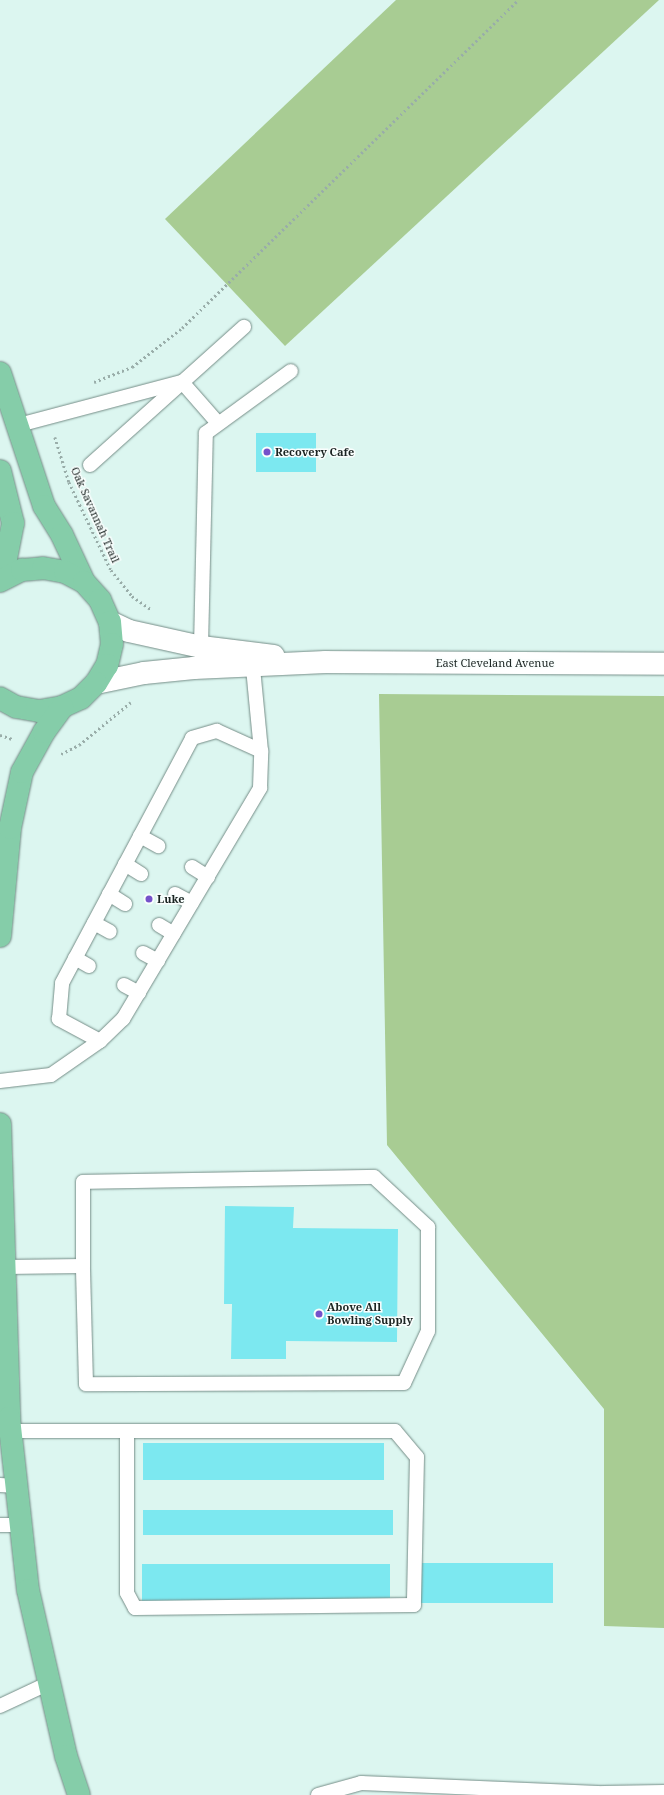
<!DOCTYPE html>
<html>
<head>
<meta charset="utf-8">
<style>
  body { margin:0 }
  #map { position:relative; width:664px; height:1795px; overflow:hidden; background:#dcf6f0; font-family:"Noto Serif",serif }
  div>[style] { position:absolute }
  [style*='--x'] { left:calc(var(--x)*1px); top:calc(var(--y)*1px); width:calc(var(--w)*1px); rotate:calc(var(--a)*1deg) }
  .green>* { inset:0; background:#a8cc93 }
  .building>* { inset:0; background:#7ce8f0; transform-origin:0 0 }
  .path>* { height:2.5px; margin-top:-1.25px; transform-origin:0; background:repeating-linear-gradient(90deg,#99ada9 0 2px,transparent 0 5px) }
  .roads { filter:drop-shadow(0 0 1px #758d87) drop-shadow(0 0 1px #758d87) }
  .service>* { height:14px; margin:-7px; padding:0 7px; transform-origin:7px; border-radius:7px; background:#fff }
  .tertiary>* { height:22px; margin:-11px; padding:0 11px; transform-origin:11px; border-radius:11px; background:#fff }
  .primary>* { height:22px; margin:-11px; padding:0 11px; transform-origin:11px; border-radius:11px; background:#85cda9 }
  .dots>* { width:11px; height:11px; translate:-50% -50%; box-sizing:border-box; border:2px solid #f9fefd; border-radius:50% }
  span { translate:-50% -50%; white-space:nowrap; text-align:center; line-height:1.15; -webkit-text-stroke:3px #f9fefd; paint-order:stroke }
  .poi-label { font-size:11px; color:#1a2422; font-weight:700 }
  .left { translate:0 -50%; text-align:left }
  .street-label { font-size:11px; color:#1a2422 }
</style>
</head>
<body>
<div id="map">
  <div class="green">
    <div style="clip-path:polygon(396px 0,659px 0,285px 346px,165px 219px)"></div>
    <div style="clip-path:polygon(379px 694px,664px 696px,664px 1628px,604px 1626px,604px 1409px,387px 1145px)"></div>
  </div>
  <div class="building">
    <div style="left:256px;top:433px;width:60px;height:39px"></div>
    <div style="clip-path:polygon(225px 1206px,294px 1207px,293px 1228px,398px 1229px,397px 1342px,286px 1341px,286px 1359px,231px 1359px,232px 1304px,224px 1304px)"></div>
    <div style="left:143px;top:1443px;width:241px;height:37px"></div>
    <div style="left:143px;top:1510px;width:250px;height:25px"></div>
    <div style="left:553px;top:1563px;width:40px;height:134px;rotate:90deg"></div>
    <div style="left:142px;top:1564px;width:248px;height:37px"></div>
  </div>
  <div class="path">
    <div style="--x:94;--y:382;--w:41;--a:-21.5"></div>
    <div style="--x:132;--y:367;--w:63;--a:-38"></div>
    <div style="--x:182;--y:328;--w:470;--a:-44.3"></div>
    <div style="--x:55;--y:437;--w:47;--a:72.7"></div>
    <div style="--x:69;--y:482;--w:98;--a:64.5"></div>
    <div style="--x:111;--y:570;--w:33;--a:51"></div>
    <div style="--x:132;--y:596;--w:24;--a:35"></div>
    <div style="--x:0;--y:735;--w:13;--a:18"></div>
    <div style="--x:61;--y:754;--w:20;--a:-27"></div>
    <div style="--x:79;--y:745;--w:67;--a:-39.6"></div>
  </div>
  <div class="roads">
    <div class="service">
      <div style="--x:15;--y:426;--w:173;--a:-14.8"></div>
      <div style="--x:182;--y:382;--w:53;--a:48.8"></div>
      <div style="--x:90;--y:465;--w:207;--a:-41.9"></div>
      <div style="--x:201;--y:647;--w:214;--a:-88.7"></div>
      <div style="--x:206;--y:433;--w:105;--a:-36.1"></div>
      <div style="--x:140;--y:836;--w:21;--a:29"></div>
      <div style="--x:125;--y:864;--w:19;--a:32"></div>
      <div style="--x:192;--y:867;--w:19;--a:32"></div>
      <div style="--x:109;--y:894;--w:19;--a:32"></div>
      <div style="--x:175;--y:894;--w:19;--a:28"></div>
      <div style="--x:94;--y:923;--w:18;--a:29"></div>
      <div style="--x:159;--y:925;--w:17;--a:31"></div>
      <div style="--x:143;--y:953;--w:17;--a:28"></div>
      <div style="--x:75;--y:958;--w:16;--a:30"></div>
      <div style="--x:124;--y:985;--w:17;--a:28"></div>
      <div style="--x:100;--y:1041;--w:47;--a:-151.8"></div>
      <div style="--x:59;--y:1019;--w:36;--a:-85"></div>
      <div style="--x:62;--y:983;--w:277;--a:-62"></div>
      <div style="--x:192;--y:738;--w:26;--a:-16"></div>
      <div style="--x:217;--y:731;--w:48;--a:24.4"></div>
      <div style="--x:0;--y:1081;--w:51;--a:-6.7"></div>
      <div style="--x:51;--y:1075;--w:60;--a:-34.8"></div>
      <div style="--x:100;--y:1041;--w:32;--a:-44"></div>
      <div style="--x:123;--y:1019;--w:269;--a:-59.3"></div>
      <div style="--x:260;--y:788;--w:37;--a:-88"></div>
      <div style="--x:261;--y:751;--w:83;--a:-95.5"></div>
      <div style="--x:5;--y:1267;--w:78;--a:-0.7"></div>
      <div style="--x:83;--y:1266;--w:84;--a:-90"></div>
      <div style="--x:83;--y:1182;--w:291;--a:-1"></div>
      <div style="--x:374;--y:1177;--w:74;--a:42.8"></div>
      <div style="--x:428;--y:1227;--w:104;--a:90"></div>
      <div style="--x:428;--y:1331;--w:57;--a:114.8"></div>
      <div style="--x:404;--y:1383;--w:318;--a:179.8"></div>
      <div style="--x:86;--y:1384;--w:118;--a:-91.5"></div>
      <div style="--x:10;--y:1431;--w:385;--a:0"></div>
      <div style="--x:395;--y:1431;--w:34;--a:50"></div>
      <div style="--x:417;--y:1457;--w:148;--a:91.2"></div>
      <div style="--x:414;--y:1605;--w:279;--a:179.4"></div>
      <div style="--x:135;--y:1608;--w:17;--a:-118"></div>
      <div style="--x:127;--y:1593;--w:161;--a:-90"></div>
      <div style="--x:0;--y:1485;--w:17;--a:3"></div>
      <div style="--x:0;--y:1525;--w:21;--a:0"></div>
      <div style="--x:0;--y:1706;--w:54;--a:-25.1"></div>
      <div style="--x:318;--y:1795;--w:45;--a:-15.6"></div>
      <div style="--x:361;--y:1783;--w:243;--a:2.4"></div>
      <div style="--x:604;--y:1793;--w:60;--a:-1"></div>
    </div>
    <div class="tertiary">
      <div style="--x:110;--y:622;--w:21;--a:25"></div>
      <div style="--x:129;--y:631;--w:74;--a:12.5"></div>
      <div style="--x:201;--y:647;--w:73;--a:7.1"></div>
      <div style="--x:96;--y:683;--w:49;--a:-11.8"></div>
      <div style="--x:144;--y:673;--w:50;--a:-5.7"></div>
      <div style="--x:194;--y:668;--w:132;--a:-2.6"></div>
      <div style="--x:326;--y:662;--w:338;--a:0.3"></div>
    </div>
    <div class="primary">
      <div style="--x:0;--y:373;--w:140;--a:71.7"></div>
      <div style="--x:44;--y:506;--w:34;--a:58"></div>
      <div style="--x:62;--y:535;--w:52;--a:64.9"></div>
      <div style="--x:0;--y:471;--w:54;--a:76"></div>
      <div style="--x:13;--y:523;--w:57;--a:101.1"></div>
      <div style="--x:0;--y:581;--w:25;--a:-27"></div>
      <div style="--x:22;--y:570;--w:21;--a:-5"></div>
      <div style="--x:43;--y:568;--w:22;--a:10"></div>
      <div style="--x:65;--y:572;--w:21;--a:28"></div>
      <div style="--x:84;--y:582;--w:24;--a:48"></div>
      <div style="--x:100;--y:600;--w:24;--a:66"></div>
      <div style="--x:110;--y:622;--w:22;--a:85"></div>
      <div style="--x:112;--y:644;--w:22;--a:103"></div>
      <div style="--x:107;--y:665;--w:21;--a:121"></div>
      <div style="--x:96;--y:683;--w:21;--a:135"></div>
      <div style="--x:81;--y:698;--w:21;--a:155"></div>
      <div style="--x:62;--y:707;--w:23;--a:170"></div>
      <div style="--x:39;--y:711;--w:23;--a:-170"></div>
      <div style="--x:16;--y:707;--w:18;--a:-151"></div>
      <div style="--x:0;--y:936;--w:108;--a:-84.7"></div>
      <div style="--x:10;--y:828;--w:57;--a:-77.9"></div>
      <div style="--x:22;--y:772;--w:46;--a:-61.2"></div>
      <div style="--x:44;--y:732;--w:31;--a:-54"></div>
      <div style="--x:0;--y:1124;--w:294;--a:88.2"></div>
      <div style="--x:9;--y:1418;--w:173;--a:83.7"></div>
      <div style="--x:28;--y:1590;--w:170;--a:77.1"></div>
      <div style="--x:66;--y:1756;--w:41;--a:71.6"></div>
    </div>
  </div>
  <div class="dots">
    <div style="left:267px;top:452px;background:#7551ca"></div>
    <div style="left:149px;top:899px;background:#7551ca"></div>
    <div style="left:319px;top:1314px;background:#7551ca"></div>
  </div>
  <div class="poi-label">
    <span class="left" style="left:275px;top:452px">Recovery Cafe</span>
    <span class="left" style="left:157px;top:899px">Luke</span>
    <span class="left" style="left:327px;top:1314px">Above All<br>Bowling Supply</span>
  </div>
  <div class="street-label">
    <span style="left:95px;top:515px;rotate:66deg">Oak Savannah Trail</span>
    <span style="left:495px;top:663px">East Cleveland Avenue</span>
  </div>
</div>
</body>
</html>
